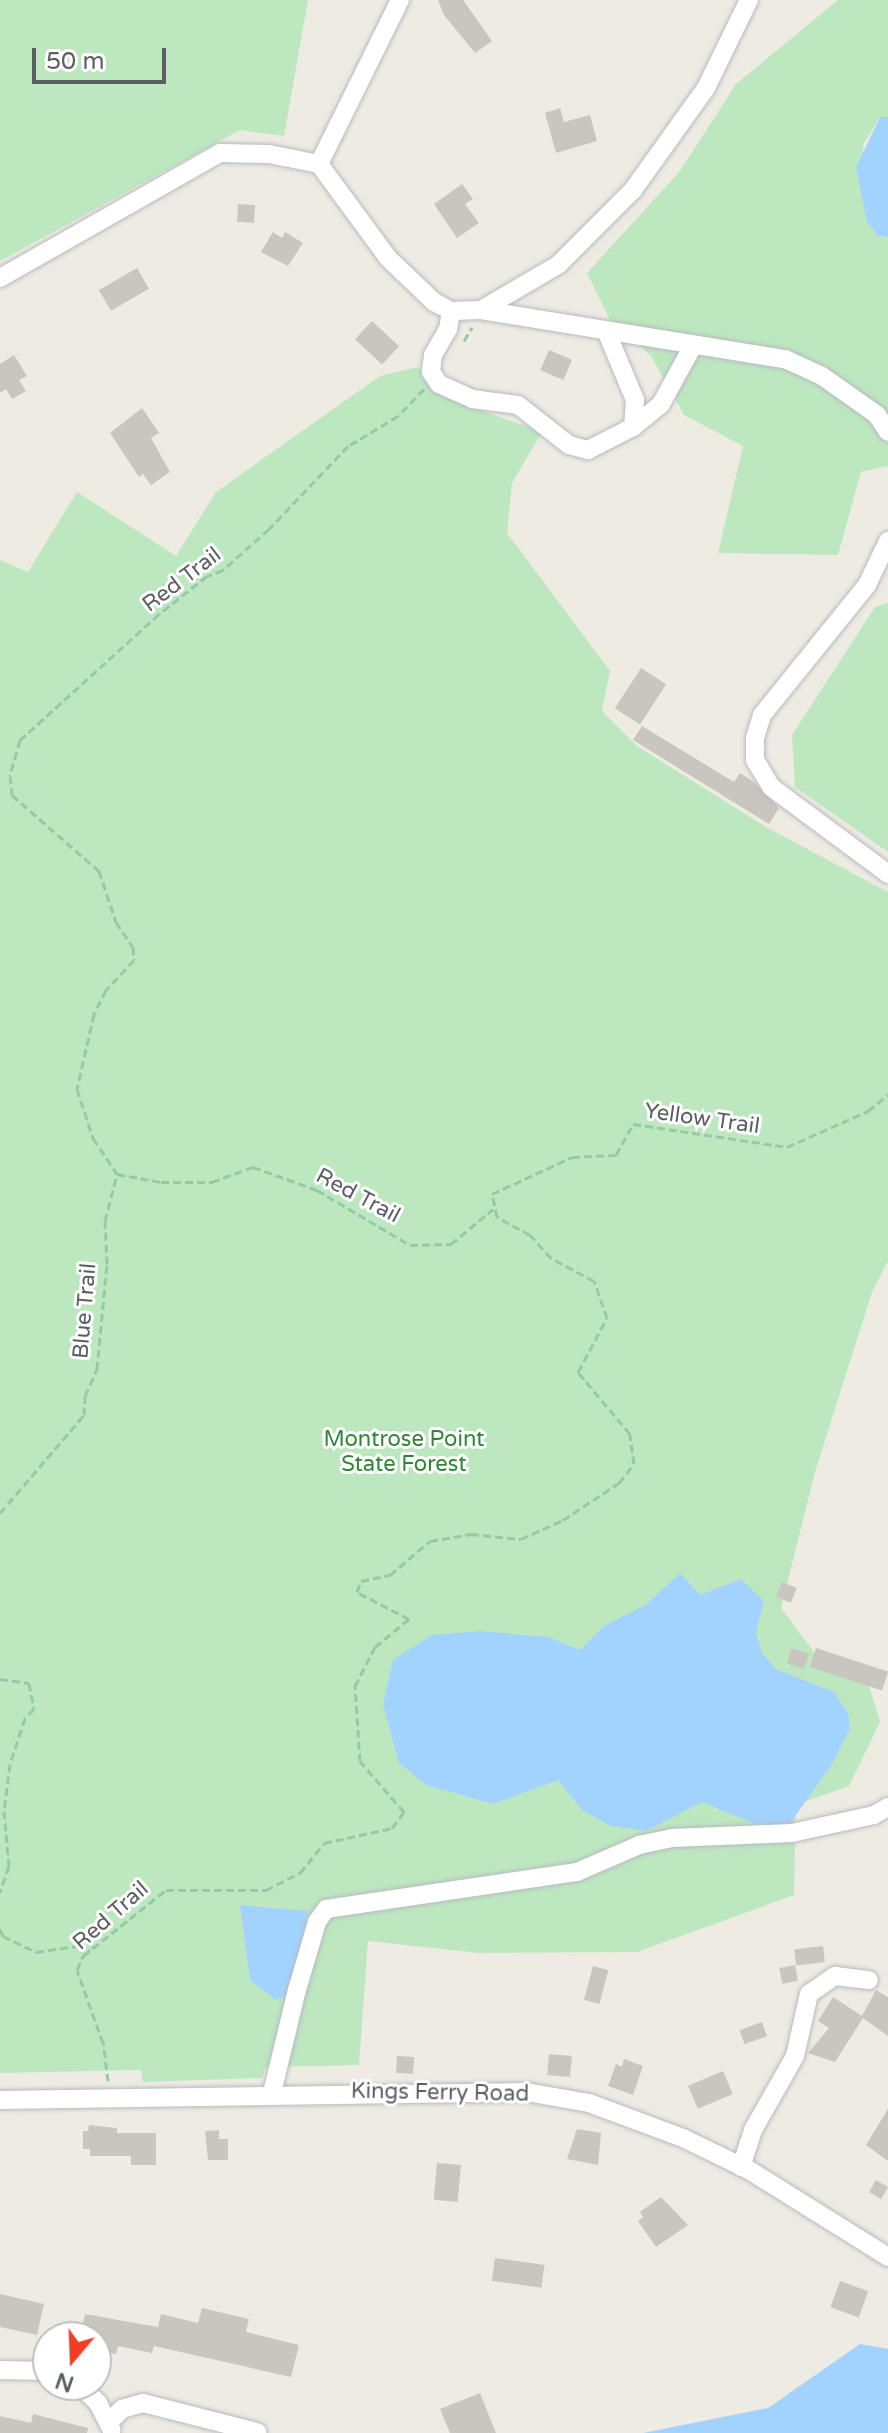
<!DOCTYPE html>
<html>
<head>
<meta charset="utf-8">
<style>
  body { margin:0 }
  #map { position:relative; width:888px; height:2433px; overflow:hidden; background:#eeece2; font-family:"Varela Round",sans-serif }
  div>[style] { position:absolute }
  [style*='--x'] { left:calc(var(--x)*1px); top:calc(var(--y)*1px); width:calc(var(--w)*1px); rotate:calc(var(--a)*1deg) }
  .green>* { inset:0; background:#bde8bf }
  .water>* { inset:0; background:#a2d3ff }
  .building>* { inset:0; background:#c9c6bf; transform-origin:0 0 }
  .path>* { height:3px; margin-top:-1.5px; transform-origin:0; background:repeating-linear-gradient(90deg,#96c9a6 0 8px,transparent 0 12px) }
  .roads { filter:drop-shadow(0 0 2px #b8bac0) drop-shadow(0 0 2px #b8bac0) }
  .minor>* { height:18px; margin:-9px; padding:0 9px; transform-origin:9px; border-radius:9px; background:#fff }
  span { translate:-50% -50%; white-space:nowrap; text-align:center; line-height:1.15; -webkit-text-stroke:6px #fff; paint-order:stroke }
  .street-label { font-size:22px; color:#5b5f64 }
  .park-label { font-size:22px; color:#308638 }
  .north { position:absolute; left:32px; top:2321px; width:80px; height:80px; box-sizing:border-box; background:#fff; border:2px solid #bdbfc1; border-radius:50%; rotate:199deg; font-size:22px; font-weight:700; line-height:32px; text-align:center; color:#5b5f64 }
  .north::after { content:''; display:block; margin:auto; width:28px; height:36px; background:#f23d25; clip-path:polygon(50% 0,100% 100%,50% 72%,0 100%) }
  .scale { position:absolute; left:32px; top:48px; width:134px; height:36px; box-sizing:border-box; border:4px solid #5b5f64; border-top:0; padding-left:10px; font-size:24px; line-height:28px; white-space:nowrap; color:#5b5f64; -webkit-text-stroke:6px #fff; paint-order:stroke }
</style>
</head>
<body>
<div id="map">
  <div class="green">
    <div style="clip-path:polygon(0 0,308px 0,284px 136px,240px 130px,0 261px)"></div>
    <div style="clip-path:polygon(838px 0,888px 0,888px 117px,880px 117px,863px 145px,867px 222px,878px 236px,888px 237px,888px 466px,861px 472px,838px 555px,718px 553px,743px 446px,684px 415px,651px 356px,610px 320px,587px 273px,680px 171px,736px 84px)"></div>
    <div style="clip-path:polygon(418px 367px,446px 398px,542px 432px,512px 483px,507px 533px,610px 671px,602px 711px,637px 746px,766px 827px,888px 892px,888px 1261px,872px 1292px,815px 1472px,781px 1608px,820px 1660px,867px 1679px,880px 1722px,849px 1786px,796px 1805px,794px 1895px,637px 1952px,479px 1953px,368px 1941px,359px 2065px,266px 2067px,262px 2078px,143px 2082px,141px 2070px,0 2073px,0 560px,28px 572px,77px 492px,176px 556px,216px 492px,380px 376px)"></div>
    <div style="clip-path:polygon(888px 603px,888px 852px,795px 787px,792px 735px,875px 607px)"></div>
  </div>
  <div class="water">
    <div style="clip-path:polygon(880px 117px,888px 117px,888px 237px,878px 236px,867px 222px,856px 167px)"></div>
    <div style="clip-path:polygon(680px 1573px,700px 1595px,741px 1579px,764px 1601px,756px 1632px,762px 1653px,776px 1669px,834px 1692px,848px 1713px,850px 1729px,831px 1766px,788px 1826px,755px 1824px,702px 1802px,646px 1831px,611px 1826px,582px 1810px,558px 1780px,493px 1804px,426px 1785px,399px 1763px,383px 1705px,393px 1660px,432px 1635px,480px 1631px,549px 1637px,580px 1650px,604px 1626px,647px 1604px)"></div>
    <div style="clip-path:polygon(240px 1905px,308px 1911px,291px 1995px,276px 2000px,250px 1980px)"></div>
    <div style="clip-path:polygon(860px 2344px,888px 2349px,888px 2433px,643px 2433px,768px 2408px)"></div>
  </div>
  <div class="building">
    <div style="clip-path:polygon(438px 0,463px 0,492px 41px,475px 53px,444px 15px)"></div>
    <div style="clip-path:polygon(560px 108px,564px 122px,590px 115px,597px 141px,556px 153px,545px 113px)"></div>
    <div style="clip-path:polygon(462px 184px,473px 199px,465px 204px,479px 223px,457px 238px,434px 204px)"></div>
    <div style="left:238px;top:204px;width:17px;height:18px;rotate:3deg"></div>
    <div style="clip-path:polygon(273px 232px,282px 238px,285px 232px,303px 243px,288px 266px,261px 252px)"></div>
    <div style="left:137px;top:268px;width:24px;height:44px;rotate:60deg"></div>
    <div style="left:372px;top:321px;width:37px;height:25px;rotate:43deg"></div>
    <div style="left:549px;top:350px;width:25px;height:22px;rotate:23deg"></div>
    <div style="clip-path:polygon(14px 355px,27px 376px,19px 380px,26px 391px,12px 399px,6px 389px,0 393px,0 364px)"></div>
    <div style="clip-path:polygon(142px 408px,159px 433px,151px 438px,170px 472px,151px 485px,143px 474px,139px 477px,110px 433px)"></div>
    <div style="left:641px;top:668px;width:30px;height:48px;rotate:33deg"></div>
    <div style="clip-path:polygon(642px 726px,734px 782px,740px 773px,754px 782px,779px 808px,769px 824px,633px 740px)"></div>
    <div style="left:782px;top:1582px;width:16px;height:16px;rotate:22deg"></div>
    <div style="left:792px;top:1648px;width:18px;height:16px;rotate:19deg"></div>
    <div style="left:816px;top:1648px;width:76px;height:20px;rotate:18deg"></div>
    <div style="left:823px;top:1946px;width:16px;height:29px;rotate:83deg"></div>
    <div style="left:795px;top:1965px;width:16px;height:16px;rotate:79deg"></div>
    <div style="left:593px;top:1966px;width:16px;height:35px;rotate:15deg"></div>
    <div style="clip-path:polygon(876px 1990px,888px 1997px,888px 2036px,863px 2018px,835px 2062px,808px 2053px,829px 2028px,818px 2021px,833px 1997px,862px 2016px)"></div>
    <div style="left:762px;top:2022px;width:15px;height:24px;rotate:70deg"></div>
    <div style="left:549px;top:2054px;width:23px;height:21px;rotate:5deg"></div>
    <div style="left:397px;top:2056px;width:17px;height:17px;rotate:3deg"></div>
    <div style="clip-path:polygon(624px 2059px,643px 2066px,633px 2095px,608px 2086px,616px 2064px,622px 2067px)"></div>
    <div style="left:723px;top:2071px;width:25px;height:38px;rotate:67deg"></div>
    <div style="clip-path:polygon(888px 2109px,888px 2161px,866px 2145px)"></div>
    <div style="clip-path:polygon(89px 2125px,117px 2128px,117px 2133px,156px 2133px,156px 2165px,131px 2165px,131px 2156px,90px 2156px,90px 2149px,83px 2149px,83px 2131px,88px 2131px)"></div>
    <div style="clip-path:polygon(577px 2129px,601px 2133px,598px 2165px,567px 2159px)"></div>
    <div style="clip-path:polygon(219px 2130px,219px 2139px,228px 2139px,228px 2160px,208px 2160px,205px 2131px)"></div>
    <div style="left:437px;top:2163px;width:24px;height:37px;rotate:5deg"></div>
    <div style="left:876px;top:2180px;width:14px;height:14px;rotate:30deg"></div>
    <div style="clip-path:polygon(661px 2197px,688px 2225px,656px 2247px,638px 2221px,643px 2217px,640px 2212px)"></div>
    <div style="left:495px;top:2258px;width:50px;height:23px;rotate:8deg"></div>
    <div style="left:840px;top:2281px;width:30px;height:28px;rotate:20deg"></div>
    <div style="clip-path:polygon(0 2294px,44px 2304px,37px 2335px,0 2327px)"></div>
    <div style="clip-path:polygon(202px 2308px,249px 2319px,246px 2332px,299px 2345px,291px 2377px,154px 2346px,152px 2353px,118px 2346px,116px 2354px,96px 2350px,96px 2337px,80px 2337px,85px 2314px,158px 2327px,161px 2314px,198px 2323px)"></div>
    <div style="clip-path:polygon(480px 2393px,496px 2433px,450px 2433px,440px 2409px)"></div>
    <div style="clip-path:polygon(33px 2414px,88px 2428px,87px 2433px,0 2433px,0 2416px,31px 2423px)"></div>
  </div>
  <div class="path">
    <div style="--x:464;--y:341;--w:16;--a:-60"></div>
    <div style="--x:424;--y:389;--w:37;--a:134"></div>
    <div style="--x:398;--y:416;--w:58;--a:149"></div>
    <div style="--x:348;--y:446;--w:115;--a:133.6"></div>
    <div style="--x:269;--y:529;--w:62;--a:138.3"></div>
    <div style="--x:223;--y:570;--w:17;--a:159"></div>
    <div style="--x:207;--y:576;--w:61;--a:141.6"></div>
    <div style="--x:159;--y:614;--w:188;--a:137.8"></div>
    <div style="--x:20;--y:740;--w:37;--a:106"></div>
    <div style="--x:10;--y:776;--w:19;--a:84"></div>
    <div style="--x:12;--y:795;--w:116;--a:41.1"></div>
    <div style="--x:99;--y:871;--w:54;--a:71.6"></div>
    <div style="--x:116;--y:922;--w:30;--a:56"></div>
    <div style="--x:133;--y:947;--w:13;--a:86"></div>
    <div style="--x:134;--y:960;--w:41;--a:133"></div>
    <div style="--x:106;--y:990;--w:27;--a:117"></div>
    <div style="--x:94;--y:1014;--w:77;--a:102.8"></div>
    <div style="--x:77;--y:1089;--w:52;--a:71.9"></div>
    <div style="--x:93;--y:1138;--w:43;--a:56.3"></div>
    <div style="--x:117;--y:1174;--w:45;--a:10.3"></div>
    <div style="--x:161;--y:1182;--w:51;--a:0"></div>
    <div style="--x:212;--y:1182;--w:44;--a:-20.1"></div>
    <div style="--x:253;--y:1167;--w:68;--a:19.8"></div>
    <div style="--x:317;--y:1190;--w:108;--a:30.6"></div>
    <div style="--x:410;--y:1245;--w:41;--a:-1.4"></div>
    <div style="--x:451;--y:1244;--w:55;--a:-39.8"></div>
    <div style="--x:0;--y:1513;--w:129;--a:-49.4"></div>
    <div style="--x:84;--y:1415;--w:19;--a:-87"></div>
    <div style="--x:85;--y:1396;--w:30;--a:-66"></div>
    <div style="--x:97;--y:1369;--w:105;--a:-84.6"></div>
    <div style="--x:107;--y:1264;--w:43;--a:-92.7"></div>
    <div style="--x:105;--y:1221;--w:49;--a:-75.7"></div>
    <div style="--x:0;--y:1679;--w:29;--a:8"></div>
    <div style="--x:29;--y:1683;--w:26;--a:79"></div>
    <div style="--x:34;--y:1709;--w:13;--a:135"></div>
    <div style="--x:25;--y:1718;--w:48;--a:108.1"></div>
    <div style="--x:10;--y:1764;--w:47;--a:97.3"></div>
    <div style="--x:4;--y:1811;--w:55;--a:84.8"></div>
    <div style="--x:9;--y:1866;--w:28;--a:109"></div>
    <div style="--x:0;--y:1929;--w:8;--a:67"></div>
    <div style="--x:3;--y:1936;--w:37;--a:26"></div>
    <div style="--x:36;--y:1952;--w:41;--a:-8.3"></div>
    <div style="--x:77;--y:1946;--w:14;--a:21"></div>
    <div style="--x:108;--y:2081;--w:38;--a:-97"></div>
    <div style="--x:103;--y:2043;--w:77;--a:-109.6"></div>
    <div style="--x:77;--y:1970;--w:15;--a:-67"></div>
    <div style="--x:83;--y:1956;--w:106;--a:-38.5"></div>
    <div style="--x:166;--y:1890;--w:100;--a:0"></div>
    <div style="--x:266;--y:1890;--w:38;--a:-27"></div>
    <div style="--x:300;--y:1873;--w:38;--a:-51"></div>
    <div style="--x:324;--y:1843;--w:70;--a:-12.4"></div>
    <div style="--x:392;--y:1828;--w:20;--a:-53"></div>
    <div style="--x:404;--y:1812;--w:67;--a:-130.8"></div>
    <div style="--x:360;--y:1761;--w:75;--a:-93.8"></div>
    <div style="--x:355;--y:1686;--w:44;--a:-62.9"></div>
    <div style="--x:375;--y:1647;--w:44;--a:-39.5"></div>
    <div style="--x:409;--y:1619;--w:59;--a:-152.6"></div>
    <div style="--x:357;--y:1592;--w:12;--a:-70"></div>
    <div style="--x:361;--y:1581;--w:30;--a:-12"></div>
    <div style="--x:390;--y:1575;--w:52;--a:-40.4"></div>
    <div style="--x:430;--y:1541;--w:42;--a:-9.7"></div>
    <div style="--x:471;--y:1534;--w:50;--a:5.7"></div>
    <div style="--x:521;--y:1539;--w:46;--a:-24.3"></div>
    <div style="--x:563;--y:1520;--w:67;--a:-33.5"></div>
    <div style="--x:619;--y:1483;--w:24;--a:-52"></div>
    <div style="--x:634;--y:1464;--w:30;--a:-98"></div>
    <div style="--x:630;--y:1434;--w:81;--a:-130"></div>
    <div style="--x:578;--y:1372;--w:61;--a:-61.8"></div>
    <div style="--x:607;--y:1318;--w:39;--a:-109"></div>
    <div style="--x:594;--y:1281;--w:49;--a:-151.9"></div>
    <div style="--x:551;--y:1258;--w:31;--a:-132"></div>
    <div style="--x:530;--y:1235;--w:38;--a:-151"></div>
    <div style="--x:497;--y:1217;--w:24;--a:-102"></div>
    <div style="--x:492;--y:1194;--w:88;--a:-24.8"></div>
    <div style="--x:572;--y:1157;--w:44;--a:-2.6"></div>
    <div style="--x:616;--y:1155;--w:35;--a:-61"></div>
    <div style="--x:633;--y:1124;--w:156;--a:8.5"></div>
    <div style="--x:787;--y:1147;--w:89;--a:-24"></div>
    <div style="--x:868;--y:1111;--w:26;--a:-39"></div>
  </div>
  <div class="roads">
    <div class="minor">
      <div style="--x:319;--y:164;--w:183;--a:-63.7"></div>
      <div style="--x:0;--y:278;--w:253;--a:-29.6"></div>
      <div style="--x:220;--y:153;--w:49;--a:1.2"></div>
      <div style="--x:269;--y:154;--w:51;--a:11.3"></div>
      <div style="--x:319;--y:164;--w:117;--a:53.7"></div>
      <div style="--x:388;--y:258;--w:64;--a:43.7"></div>
      <div style="--x:434;--y:302;--w:19;--a:28"></div>
      <div style="--x:451;--y:311;--w:30;--a:-2"></div>
      <div style="--x:481;--y:310;--w:89;--a:-30.3"></div>
      <div style="--x:558;--y:265;--w:106;--a:-45"></div>
      <div style="--x:633;--y:190;--w:125;--a:-54.4"></div>
      <div style="--x:706;--y:88;--w:98;--a:-64"></div>
      <div style="--x:481;--y:310;--w:308;--a:9.2"></div>
      <div style="--x:785;--y:359;--w:41;--a:24.7"></div>
      <div style="--x:822;--y:376;--w:67;--a:35.3"></div>
      <div style="--x:877;--y:415;--w:20;--a:57"></div>
      <div style="--x:451;--y:311;--w:18;--a:99"></div>
      <div style="--x:448;--y:329;--w:30;--a:120"></div>
      <div style="--x:433;--y:355;--w:17;--a:97"></div>
      <div style="--x:431;--y:372;--w:14;--a:56"></div>
      <div style="--x:439;--y:384;--w:36;--a:24"></div>
      <div style="--x:472;--y:399;--w:46;--a:7.4"></div>
      <div style="--x:518;--y:405;--w:65;--a:38.1"></div>
      <div style="--x:569;--y:445;--w:20;--a:15"></div>
      <div style="--x:588;--y:450;--w:51;--a:-27.1"></div>
      <div style="--x:607;--y:333;--w:73;--a:67.3"></div>
      <div style="--x:635;--y:400;--w:27;--a:94"></div>
      <div style="--x:633;--y:427;--w:36;--a:-39"></div>
      <div style="--x:661;--y:404;--w:68;--a:-61.2"></div>
      <div style="--x:888;--y:541;--w:49;--a:115.5"></div>
      <div style="--x:867;--y:585;--w:167;--a:128.9"></div>
      <div style="--x:762;--y:715;--w:24;--a:107"></div>
      <div style="--x:755;--y:738;--w:22;--a:90"></div>
      <div style="--x:755;--y:760;--w:31;--a:59"></div>
      <div style="--x:771;--y:787;--w:146;--a:36.6"></div>
      <div style="--x:272;--y:2093;--w:106;--a:-76.4"></div>
      <div style="--x:297;--y:1990;--w:71;--a:-73.6"></div>
      <div style="--x:317;--y:1922;--w:16;--a:-55"></div>
      <div style="--x:326;--y:1909;--w:254;--a:-8.4"></div>
      <div style="--x:577;--y:1872;--w:68;--a:-23.5"></div>
      <div style="--x:639;--y:1845;--w:34;--a:-12"></div>
      <div style="--x:672;--y:1838;--w:120;--a:-2.4"></div>
      <div style="--x:792;--y:1833;--w:84;--a:-12.4"></div>
      <div style="--x:874;--y:1815;--w:16;--a:-30"></div>
      <div style="--x:0;--y:2100;--w:526;--a:-0.87"></div>
      <div style="--x:526;--y:2092;--w:64;--a:9.9"></div>
      <div style="--x:589;--y:2103;--w:100;--a:20.4"></div>
      <div style="--x:683;--y:2138;--w:73;--a:25.9"></div>
      <div style="--x:749;--y:2170;--w:164;--a:32"></div>
      <div style="--x:741;--y:2167;--w:39;--a:-72"></div>
      <div style="--x:753;--y:2130;--w:85;--a:-60.4"></div>
      <div style="--x:795;--y:2056;--w:64;--a:-77.3"></div>
      <div style="--x:809;--y:1994;--w:32;--a:-35"></div>
      <div style="--x:835;--y:1976;--w:34;--a:7"></div>
      <div style="--x:0;--y:2370;--w:48;--a:1.2"></div>
      <div style="--x:79;--y:2385;--w:26;--a:43"></div>
      <div style="--x:98;--y:2403;--w:30;--a:63"></div>
      <div style="--x:110;--y:2421;--w:17;--a:-45"></div>
      <div style="--x:122;--y:2409;--w:22;--a:-16"></div>
      <div style="--x:143;--y:2403;--w:118;--a:14.3"></div>
    </div>
  </div>
  <div class="street-label">
    <span style="left:182px;top:580px;rotate:-37deg">Red Trail</span>
    <span style="left:702px;top:1119px;rotate:8deg">Yellow Trail</span>
    <span style="left:358px;top:1196px;rotate:28deg">Red Trail</span>
    <span style="left:85px;top:1311px;rotate:-85deg">Blue Trail</span>
    <span style="left:111px;top:1916px;rotate:-41deg">Red Trail</span>
    <span style="left:440px;top:2093px;rotate:1deg">Kings Ferry Road</span>
  </div>
  <div class="park-label">
    <span style="left:404px;top:1452px">Montrose Point<br>State Forest</span>
  </div>
  <div class="north">N</div>
  <div class="scale">50 m</div>
</div>
</body>
</html>
